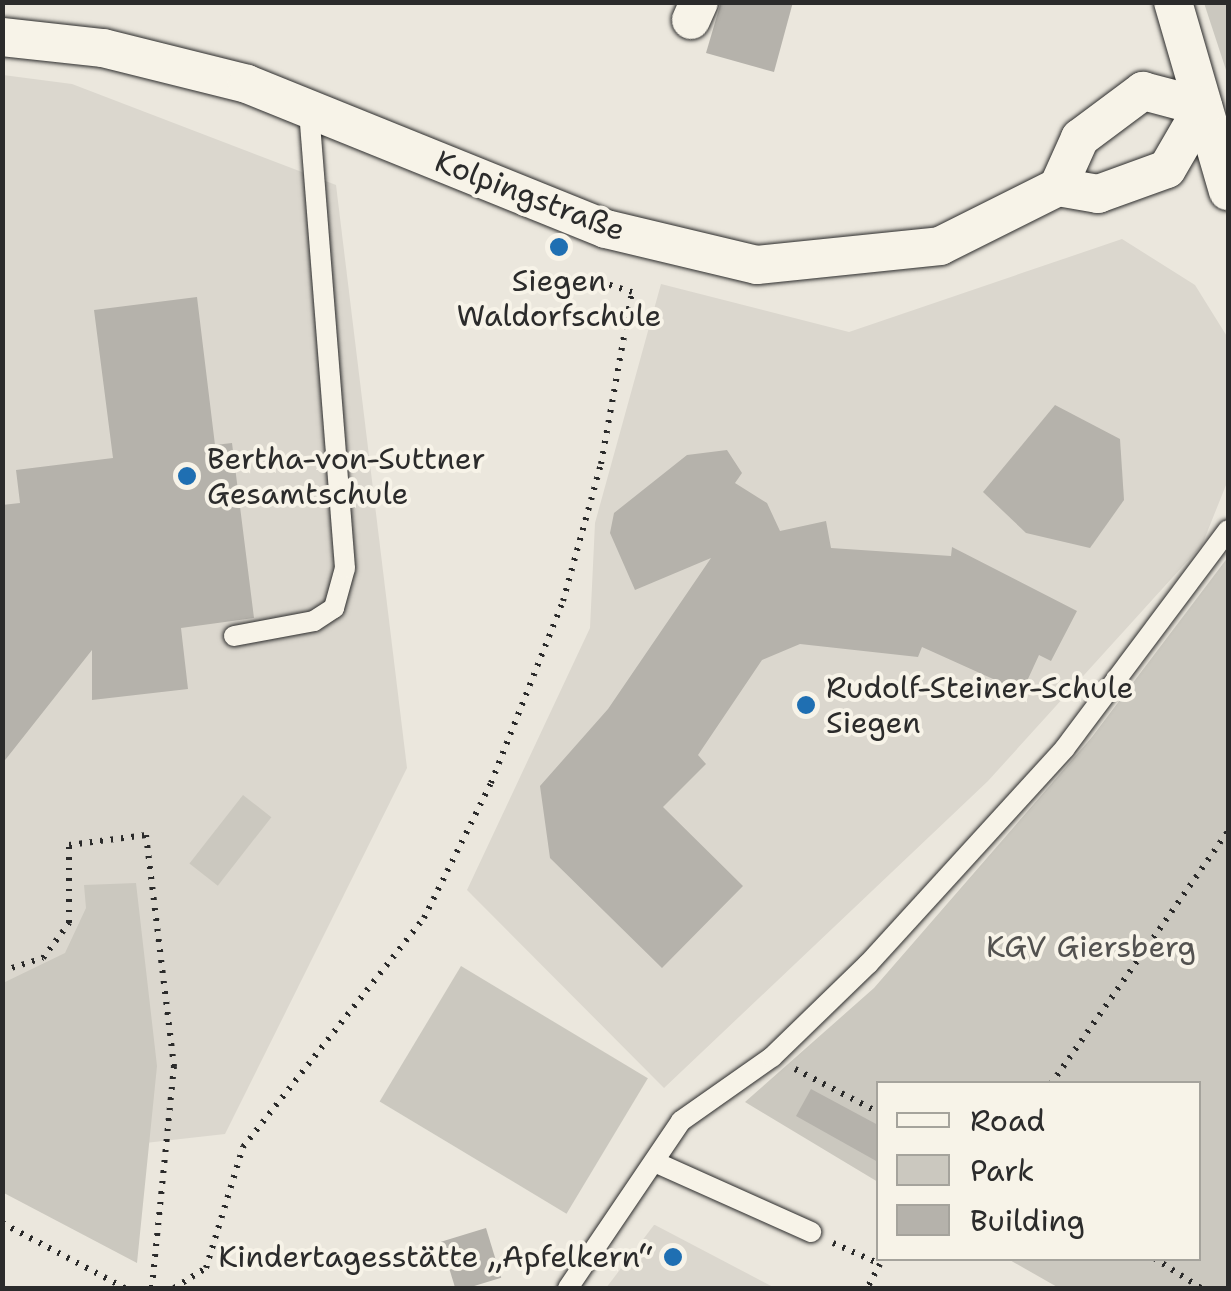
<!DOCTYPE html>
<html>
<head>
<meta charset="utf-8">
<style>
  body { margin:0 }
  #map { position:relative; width:1231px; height:1291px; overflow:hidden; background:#ebe7dd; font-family:"Shantell Sans",sans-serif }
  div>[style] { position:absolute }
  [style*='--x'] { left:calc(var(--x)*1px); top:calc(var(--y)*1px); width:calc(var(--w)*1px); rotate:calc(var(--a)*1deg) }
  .built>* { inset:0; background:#dbd7ce }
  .green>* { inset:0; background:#cbc8bf; transform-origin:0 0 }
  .building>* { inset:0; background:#b5b2ab; transform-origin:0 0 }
  .path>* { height:6px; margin-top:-3px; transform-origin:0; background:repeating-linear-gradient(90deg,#2b2b2b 0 2.5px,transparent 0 10.5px) }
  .roads { filter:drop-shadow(0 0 2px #2b2b2b) drop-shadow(0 0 2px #2b2b2b) }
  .service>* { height:20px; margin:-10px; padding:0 10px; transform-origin:10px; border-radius:10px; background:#f7f3e8 }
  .minor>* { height:38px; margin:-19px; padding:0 19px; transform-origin:19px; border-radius:19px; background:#f7f3e8 }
  .dots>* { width:28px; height:28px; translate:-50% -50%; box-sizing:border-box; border:5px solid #f7f3e8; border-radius:50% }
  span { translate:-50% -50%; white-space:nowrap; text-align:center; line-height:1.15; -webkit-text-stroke:8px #f7f3e8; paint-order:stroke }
  .street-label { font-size:30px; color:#2b2b2b }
  .poi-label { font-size:30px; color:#2b2b2b }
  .left { translate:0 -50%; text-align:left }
  .right { translate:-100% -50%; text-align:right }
  .park-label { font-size:30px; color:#535250 }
  .frame { position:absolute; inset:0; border:5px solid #2b2b2b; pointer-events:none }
  .legend { position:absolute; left:876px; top:1081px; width:325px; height:180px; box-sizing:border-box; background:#f7f3e8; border:2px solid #a5a39c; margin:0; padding:12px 18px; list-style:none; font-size:30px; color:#2b2b2b }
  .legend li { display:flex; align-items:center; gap:20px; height:50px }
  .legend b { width:50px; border:2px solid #a5a39c }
</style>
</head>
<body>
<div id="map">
  <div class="built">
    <div style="clip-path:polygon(3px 75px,72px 84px,336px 185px,407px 768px,225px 1134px,3px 1159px)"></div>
    <div style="clip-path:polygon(1122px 239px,1195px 285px,1228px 338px,1228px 480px,1202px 545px,988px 781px,664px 1088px,467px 890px,590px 628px,595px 523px,661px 284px,849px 332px)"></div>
    <div style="clip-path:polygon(654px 1225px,655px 1225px,775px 1288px,606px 1288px)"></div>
  </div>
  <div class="green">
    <div style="clip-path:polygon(1204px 3px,1228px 3px,1228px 76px)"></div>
    <div style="clip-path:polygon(1228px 557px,1228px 1288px,1059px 1288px,1008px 1259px,1198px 1258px,1198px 1084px,878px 1084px,878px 1182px,745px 1102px,874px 988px,1092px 737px)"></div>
    <div style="left:243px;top:795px;width:36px;height:87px;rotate:38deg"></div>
    <div style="clip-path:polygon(136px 883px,157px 1066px,137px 1263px,2px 1192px,3px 983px,65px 953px,86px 908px,84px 885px)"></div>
    <div style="left:461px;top:966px;width:218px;height:158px;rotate:31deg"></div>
  </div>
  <div class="building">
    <div style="clip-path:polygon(721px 2px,793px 2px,774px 72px,706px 53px)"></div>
    <div style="clip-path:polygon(197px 297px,215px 445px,232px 443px,254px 618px,181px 628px,188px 689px,92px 700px,92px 650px,2px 764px,2px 505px,20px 503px,16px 470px,113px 458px,94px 310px)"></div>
    <div style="clip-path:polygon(1055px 405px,1120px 439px,1124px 500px,1090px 548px,1026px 533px,983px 492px)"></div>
    <div style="clip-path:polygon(727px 450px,742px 473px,735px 483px,767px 503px,780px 531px,826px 521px,831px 548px,951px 556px,952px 547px,1077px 611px,1051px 661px,1039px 655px,1022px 692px,922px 647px,918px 657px,800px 644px,762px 660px,698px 755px,706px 764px,663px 807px,743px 886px,662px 968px,550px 858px,540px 786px,608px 709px,711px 558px,635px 590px,610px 533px,614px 513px,687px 455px)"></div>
    <div style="clip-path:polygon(811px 1089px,878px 1125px,878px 1162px,796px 1116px)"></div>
    <div style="left:486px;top:1228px;width:52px;height:47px;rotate:73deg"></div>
  </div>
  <div class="path">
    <div style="--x:2;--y:971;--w:43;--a:-17.6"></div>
    <div style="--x:43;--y:958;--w:44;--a:-53.4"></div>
    <div style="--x:69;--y:923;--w:78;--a:-90"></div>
    <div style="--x:69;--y:845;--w:78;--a:-7.4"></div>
    <div style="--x:146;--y:835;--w:233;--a:83.1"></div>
    <div style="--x:174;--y:1066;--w:223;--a:95.7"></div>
    <div style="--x:795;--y:1069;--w:93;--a:27.4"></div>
    <div style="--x:1051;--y:1084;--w:309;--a:-55"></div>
    <div style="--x:2;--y:1223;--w:139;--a:27.9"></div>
    <div style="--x:833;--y:1243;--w:51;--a:24.1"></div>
    <div style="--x:880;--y:1264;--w:27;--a:118"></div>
    <div style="--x:1154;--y:1258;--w:56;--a:32.6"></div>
    <div style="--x:174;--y:1288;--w:38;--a:-32"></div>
    <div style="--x:206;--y:1268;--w:127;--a:-73"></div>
    <div style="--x:243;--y:1147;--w:292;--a:-51.7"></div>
    <div style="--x:424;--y:918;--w:151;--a:-63.6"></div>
    <div style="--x:491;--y:783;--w:196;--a:-68.4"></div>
    <div style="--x:563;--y:601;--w:142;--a:-74.5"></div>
    <div style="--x:601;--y:464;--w:175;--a:-79.8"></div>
    <div style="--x:632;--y:292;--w:25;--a:-162"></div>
  </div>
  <div class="roads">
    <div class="service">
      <div style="--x:234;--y:636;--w:81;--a:-10.6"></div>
      <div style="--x:314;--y:621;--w:24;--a:-33"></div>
      <div style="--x:334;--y:608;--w:41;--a:-74.6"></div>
      <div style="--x:345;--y:568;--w:460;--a:-94.5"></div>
      <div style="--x:657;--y:1163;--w:169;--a:24.1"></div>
      <div style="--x:568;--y:1288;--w:202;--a:-55.9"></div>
      <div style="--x:681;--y:1121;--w:111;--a:-35.1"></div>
      <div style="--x:772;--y:1057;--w:134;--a:-44.1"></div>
      <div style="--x:868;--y:964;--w:292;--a:-47.6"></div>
      <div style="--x:1065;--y:748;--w:272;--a:-53.2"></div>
    </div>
    <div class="minor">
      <div style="--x:1173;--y:2;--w:197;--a:73.8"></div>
      <div style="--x:691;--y:20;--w:20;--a:-66"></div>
      <div style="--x:2;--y:37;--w:102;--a:6.2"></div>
      <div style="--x:103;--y:48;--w:148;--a:14"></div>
      <div style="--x:247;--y:84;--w:387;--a:22"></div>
      <div style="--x:606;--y:229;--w:155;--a:13.4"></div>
      <div style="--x:757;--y:265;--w:184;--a:-5.9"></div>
      <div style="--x:940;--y:246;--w:132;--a:-26.6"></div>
      <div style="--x:1058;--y:187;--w:41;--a:9.9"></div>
      <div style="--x:1098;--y:194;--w:73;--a:-19.9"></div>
      <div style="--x:1167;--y:169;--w:72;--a:-59.9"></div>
      <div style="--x:1058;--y:187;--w:54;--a:-65.8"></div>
      <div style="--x:1080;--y:138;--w:79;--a:-36.7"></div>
      <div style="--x:1143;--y:91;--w:62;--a:14.9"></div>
    </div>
  </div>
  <div class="dots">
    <div style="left:559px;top:247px;background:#1f6fb2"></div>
    <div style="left:187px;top:476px;background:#1f6fb2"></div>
    <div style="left:806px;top:705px;background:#1f6fb2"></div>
    <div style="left:673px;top:1257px;background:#1f6fb2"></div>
  </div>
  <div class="street-label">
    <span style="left:530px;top:196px;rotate:21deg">Kolpingstraße</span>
  </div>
  <div class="poi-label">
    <span style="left:559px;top:298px">Siegen<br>Waldorfschule</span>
    <span class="left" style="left:207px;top:476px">Bertha-von-Suttner<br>Gesamtschule</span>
    <span class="left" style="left:826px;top:705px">Rudolf-Steiner-Schule<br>Siegen</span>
    <span class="right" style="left:653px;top:1257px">Kindertagesstätte „Apfelkern“</span>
  </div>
  <div class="park-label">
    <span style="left:1091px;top:947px">KGV Giersberg</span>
  </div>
  <div class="frame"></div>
  <ul class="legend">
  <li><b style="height:12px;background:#f7f3e8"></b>Road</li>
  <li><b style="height:28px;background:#cbc8bf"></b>Park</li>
  <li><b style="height:28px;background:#b5b2ab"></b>Building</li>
  </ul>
</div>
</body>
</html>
